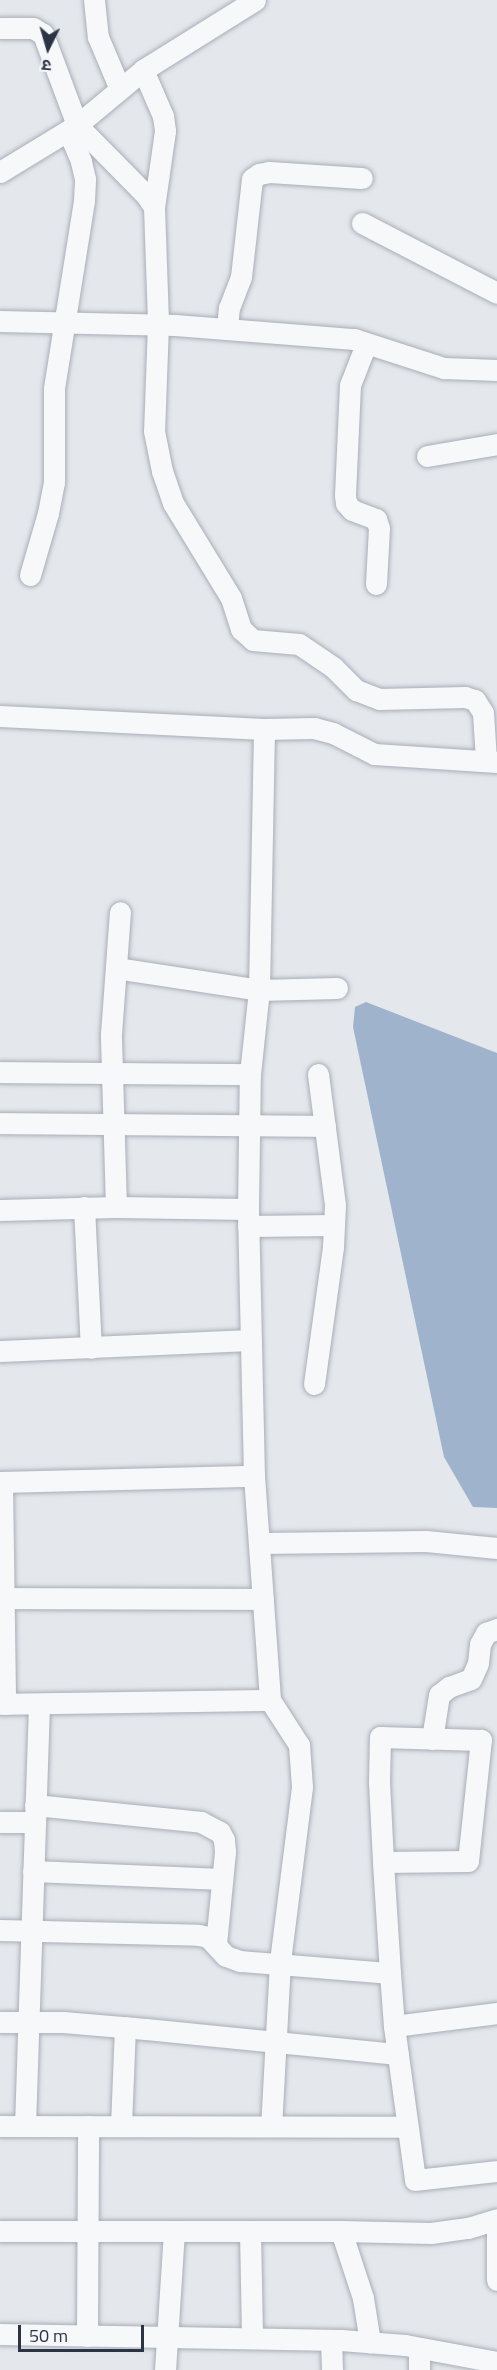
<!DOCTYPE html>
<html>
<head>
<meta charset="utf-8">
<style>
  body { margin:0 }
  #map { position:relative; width:497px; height:2370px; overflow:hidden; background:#e4e7ec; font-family:"Titillium Web","Noto Sans Devanagari",sans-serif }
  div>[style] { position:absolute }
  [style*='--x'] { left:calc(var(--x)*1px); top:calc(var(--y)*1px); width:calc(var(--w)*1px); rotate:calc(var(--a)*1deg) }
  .water>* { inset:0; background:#9fb4cc }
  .roads { filter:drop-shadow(0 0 2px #a9aeb7) drop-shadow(0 0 2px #a9aeb7) }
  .minor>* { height:21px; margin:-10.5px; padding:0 10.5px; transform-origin:10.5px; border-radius:10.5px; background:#f7f8fa }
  span { translate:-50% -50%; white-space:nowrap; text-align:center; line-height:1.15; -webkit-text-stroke:4.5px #f4f6f9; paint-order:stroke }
  .north { position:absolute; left:18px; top:18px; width:60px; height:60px; -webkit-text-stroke:4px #f4f6f9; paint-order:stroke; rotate:185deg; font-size:16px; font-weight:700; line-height:24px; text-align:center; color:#2b3445 }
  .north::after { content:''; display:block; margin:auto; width:21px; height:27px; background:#2b3445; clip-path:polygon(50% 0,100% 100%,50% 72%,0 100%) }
  .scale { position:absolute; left:18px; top:2325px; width:126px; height:27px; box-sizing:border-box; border:3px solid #2b3445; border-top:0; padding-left:8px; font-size:18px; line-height:21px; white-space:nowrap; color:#2b3445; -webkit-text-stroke:4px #f4f6f9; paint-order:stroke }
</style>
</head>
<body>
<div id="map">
  <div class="water">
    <div style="clip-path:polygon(366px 1002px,497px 1053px,497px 1508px,473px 1507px,444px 1457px,353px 1027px,355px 1007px)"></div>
  </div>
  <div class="roads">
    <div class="minor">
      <div style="--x:94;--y:0;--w:37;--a:84"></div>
      <div style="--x:98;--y:37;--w:56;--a:67.1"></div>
      <div style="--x:0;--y:28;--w:33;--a:0"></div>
      <div style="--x:33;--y:28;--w:12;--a:31"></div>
      <div style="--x:43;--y:34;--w:97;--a:69.5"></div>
      <div style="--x:77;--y:125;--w:98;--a:45.4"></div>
      <div style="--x:146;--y:195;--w:14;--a:56"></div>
      <div style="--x:154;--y:207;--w:117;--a:88"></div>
      <div style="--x:158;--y:324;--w:107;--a:92.1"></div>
      <div style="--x:154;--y:431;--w:41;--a:78.7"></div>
      <div style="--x:162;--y:471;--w:34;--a:71"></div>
      <div style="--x:173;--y:503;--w:111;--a:58.6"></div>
      <div style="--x:231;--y:598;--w:33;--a:72"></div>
      <div style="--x:241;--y:629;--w:16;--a:43"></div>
      <div style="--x:253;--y:640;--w:46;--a:5"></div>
      <div style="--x:299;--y:644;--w:41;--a:34.1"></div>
      <div style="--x:333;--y:667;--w:33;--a:45"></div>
      <div style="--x:356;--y:690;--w:25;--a:21"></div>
      <div style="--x:379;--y:699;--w:86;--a:-1.3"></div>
      <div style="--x:465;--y:697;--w:10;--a:17"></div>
      <div style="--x:475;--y:700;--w:15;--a:58"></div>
      <div style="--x:483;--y:713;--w:47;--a:86.3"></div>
      <div style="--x:143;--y:70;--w:50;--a:66.5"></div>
      <div style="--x:163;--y:116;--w:15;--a:82"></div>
      <div style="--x:165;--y:131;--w:77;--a:98.2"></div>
      <div style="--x:0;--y:172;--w:90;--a:-31.4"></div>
      <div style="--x:77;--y:125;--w:86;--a:-39.8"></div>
      <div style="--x:143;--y:70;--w:132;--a:-32"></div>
      <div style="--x:362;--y:223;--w:152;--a:27.4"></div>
      <div style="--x:0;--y:321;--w:175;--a:1.3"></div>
      <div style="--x:175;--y:325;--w:180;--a:4.5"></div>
      <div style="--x:354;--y:339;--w:95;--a:17.9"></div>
      <div style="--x:444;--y:368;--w:53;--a:2.2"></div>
      <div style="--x:227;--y:329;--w:21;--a:-85"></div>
      <div style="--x:229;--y:308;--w:33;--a:-69"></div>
      <div style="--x:241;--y:277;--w:99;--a:-83.6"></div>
      <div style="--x:252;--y:179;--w:9;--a:-36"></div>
      <div style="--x:259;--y:174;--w:10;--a:-11"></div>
      <div style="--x:269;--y:172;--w:93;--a:3.7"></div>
      <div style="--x:366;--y:344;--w:44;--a:111.3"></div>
      <div style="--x:350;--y:385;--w:110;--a:92.6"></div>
      <div style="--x:345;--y:495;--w:8;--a:83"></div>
      <div style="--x:346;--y:503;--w:9;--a:49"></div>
      <div style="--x:352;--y:510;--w:26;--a:21"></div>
      <div style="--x:376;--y:519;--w:9;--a:72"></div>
      <div style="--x:379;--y:528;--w:56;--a:93.1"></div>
      <div style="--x:427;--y:456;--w:71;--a:-9.7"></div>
      <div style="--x:30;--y:575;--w:65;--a:-73.8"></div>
      <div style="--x:48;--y:513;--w:32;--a:-79"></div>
      <div style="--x:54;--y:482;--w:94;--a:-90"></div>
      <div style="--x:54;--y:388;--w:190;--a:-80.9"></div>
      <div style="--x:84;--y:200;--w:21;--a:-87"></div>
      <div style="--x:85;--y:179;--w:18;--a:-103"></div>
      <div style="--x:81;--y:161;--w:33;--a:-113"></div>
      <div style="--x:0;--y:716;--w:264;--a:2.8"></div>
      <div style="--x:264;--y:729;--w:50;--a:-1.1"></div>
      <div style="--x:314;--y:728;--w:20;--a:15"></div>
      <div style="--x:333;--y:733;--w:46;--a:27.1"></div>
      <div style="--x:374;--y:754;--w:123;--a:3.7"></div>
      <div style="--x:116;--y:968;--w:145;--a:8.7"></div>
      <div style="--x:259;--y:990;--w:78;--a:-1.5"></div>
      <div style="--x:0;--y:1072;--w:250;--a:0.5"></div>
      <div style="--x:0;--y:1123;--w:325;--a:0.5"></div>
      <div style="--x:84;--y:1207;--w:141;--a:87.2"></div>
      <div style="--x:116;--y:1207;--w:173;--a:-91.7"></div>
      <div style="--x:111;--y:1034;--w:122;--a:-85.8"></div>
      <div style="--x:0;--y:1210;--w:116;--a:-1.5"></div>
      <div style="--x:116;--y:1207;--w:132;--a:0.9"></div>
      <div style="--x:248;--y:1226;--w:86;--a:-0.7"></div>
      <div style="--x:0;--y:1351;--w:251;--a:-2.5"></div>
      <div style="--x:314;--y:1384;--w:138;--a:-82.1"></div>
      <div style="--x:333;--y:1247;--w:42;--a:-87.3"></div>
      <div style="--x:335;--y:1205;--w:132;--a:-97.4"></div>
      <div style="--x:254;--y:1476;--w:267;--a:-91.3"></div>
      <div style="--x:248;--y:1209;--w:135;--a:-89.2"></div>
      <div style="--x:250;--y:1074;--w:84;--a:-83.9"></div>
      <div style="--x:259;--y:990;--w:261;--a:-88.9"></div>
      <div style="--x:0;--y:1482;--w:254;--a:-1.4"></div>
      <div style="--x:254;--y:1476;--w:225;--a:85.9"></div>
      <div style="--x:270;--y:1700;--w:270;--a:179.2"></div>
      <div style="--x:2;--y:1482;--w:222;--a:89.2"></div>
      <div style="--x:260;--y:1543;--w:166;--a:-0.7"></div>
      <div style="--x:426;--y:1541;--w:71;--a:5.6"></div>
      <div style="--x:0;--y:1598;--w:263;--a:0.2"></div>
      <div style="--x:270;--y:1700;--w:54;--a:57.2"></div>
      <div style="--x:299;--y:1745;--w:42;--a:85.9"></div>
      <div style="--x:302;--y:1787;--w:176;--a:97.2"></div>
      <div style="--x:280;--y:1962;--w:164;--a:93.1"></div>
      <div style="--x:432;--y:1739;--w:45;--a:-81"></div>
      <div style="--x:439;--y:1695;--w:13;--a:-39"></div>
      <div style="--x:449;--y:1687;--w:23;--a:-20"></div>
      <div style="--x:471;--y:1679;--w:17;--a:-66"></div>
      <div style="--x:478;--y:1663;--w:19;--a:-84"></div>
      <div style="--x:480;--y:1644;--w:13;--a:-61"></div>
      <div style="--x:486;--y:1633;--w:12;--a:-20"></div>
      <div style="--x:35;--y:1805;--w:167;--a:5.8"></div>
      <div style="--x:201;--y:1822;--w:21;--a:28"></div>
      <div style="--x:220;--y:1832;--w:9;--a:63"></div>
      <div style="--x:224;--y:1840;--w:12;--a:85"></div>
      <div style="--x:225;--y:1852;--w:92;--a:95.6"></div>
      <div style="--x:0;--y:1822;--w:35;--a:0"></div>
      <div style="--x:383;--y:1862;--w:85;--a:-0.7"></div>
      <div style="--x:468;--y:1861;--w:122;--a:-83.9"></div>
      <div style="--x:481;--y:1740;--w:101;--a:-178.3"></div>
      <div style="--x:380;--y:1737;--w:45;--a:91.3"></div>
      <div style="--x:379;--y:1782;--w:80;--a:87.1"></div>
      <div style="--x:383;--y:1862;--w:111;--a:86.4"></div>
      <div style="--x:390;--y:1973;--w:53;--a:85.7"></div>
      <div style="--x:394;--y:2026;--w:155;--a:82.2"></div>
      <div style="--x:415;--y:2180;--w:82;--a:-6.3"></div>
      <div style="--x:33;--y:1871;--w:189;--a:2.4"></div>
      <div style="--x:0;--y:1930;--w:198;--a:1.4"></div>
      <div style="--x:198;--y:1935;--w:10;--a:11"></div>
      <div style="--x:208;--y:1937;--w:26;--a:47"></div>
      <div style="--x:226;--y:1956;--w:15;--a:20"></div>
      <div style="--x:240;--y:1961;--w:150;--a:4.6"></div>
      <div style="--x:0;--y:2022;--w:63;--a:0"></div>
      <div style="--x:63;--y:2022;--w:83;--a:4.8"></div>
      <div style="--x:146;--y:2029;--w:253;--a:5.7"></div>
      <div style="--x:394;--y:2026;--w:104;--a:-7.2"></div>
      <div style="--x:0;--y:2126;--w:407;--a:0.1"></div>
      <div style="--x:25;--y:2126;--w:422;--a:-88.1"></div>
      <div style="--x:121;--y:2126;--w:99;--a:-87.7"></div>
      <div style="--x:0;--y:2231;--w:341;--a:0"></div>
      <div style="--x:341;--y:2231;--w:90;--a:1.3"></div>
      <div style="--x:431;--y:2233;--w:37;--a:-8"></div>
      <div style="--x:468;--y:2228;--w:30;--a:-17"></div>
      <div style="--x:250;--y:2231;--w:107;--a:88.9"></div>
      <div style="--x:341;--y:2231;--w:71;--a:71.8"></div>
      <div style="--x:363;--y:2298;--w:45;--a:81"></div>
      <div style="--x:497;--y:2233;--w:47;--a:90"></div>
      <div style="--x:0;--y:2334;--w:341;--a:1"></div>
      <div style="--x:341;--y:2340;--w:64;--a:4.5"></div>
      <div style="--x:405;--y:2345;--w:94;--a:10.5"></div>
      <div style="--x:87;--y:2336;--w:210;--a:-89.7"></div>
      <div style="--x:331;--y:2340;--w:30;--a:88"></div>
      <div style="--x:165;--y:2370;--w:139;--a:-86.3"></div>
      <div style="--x:419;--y:2370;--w:22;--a:-90"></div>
    </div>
  </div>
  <div class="north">उ</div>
  <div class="scale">50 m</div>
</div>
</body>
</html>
